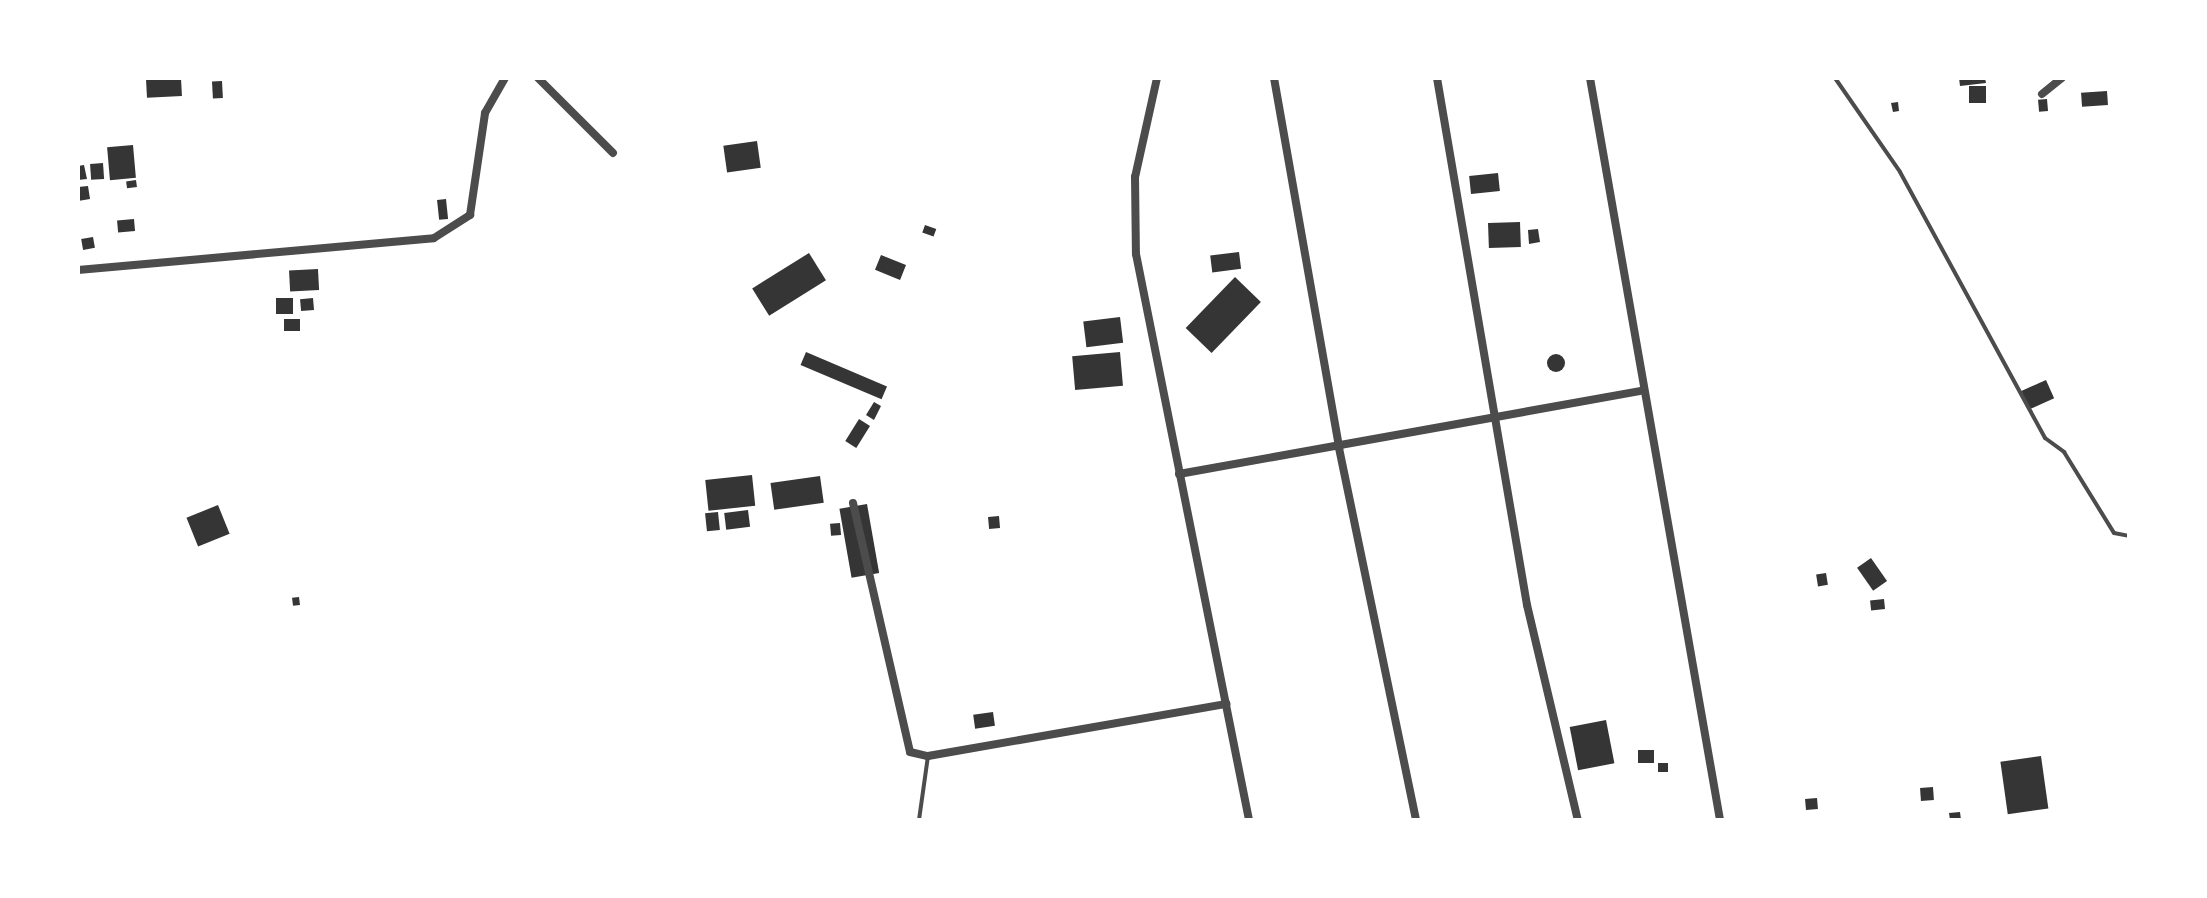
<!DOCTYPE html>
<html>
<head>
<meta charset="utf-8">
<style>
  body { margin:0 }
  #map { position:relative; width:2207px; height:898px; overflow:hidden; background:#fff; font-family:Georgia,serif }
  div>[style] { position:absolute }
  [style*='--x'] { left:calc(var(--x)*1px); top:calc(var(--y)*1px); width:calc(var(--w)*1px); rotate:calc(var(--a)*1deg) }
  .building>* { inset:0; background:#353535; transform-origin:0 0 }
  .round { border-radius:50% }
  .service>* { height:4px; margin:-2px; padding:0 2px; transform-origin:2px; border-radius:2px; background:#4c4c4c }
  .minor>* { height:8px; margin:-4px; padding:0 4px; transform-origin:4px; border-radius:4px; background:#4c4c4c }
  span { translate:-50% -50%; white-space:nowrap; text-align:center; line-height:1.15; -webkit-text-stroke:8px #fff; paint-order:stroke }
  .frame { position:absolute; inset:0; border:80px solid #fff; pointer-events:none }
</style>
</head>
<body>
<div id="map">
  <div class="building">
    <div style="left:181px;top:78px;width:18px;height:35px;rotate:87deg"></div>
    <div style="clip-path:polygon(1959px 78px,1985px 78px,1986px 83px,1960px 86px)"></div>
    <div style="left:222px;top:81px;width:17px;height:10px;rotate:87deg"></div>
    <div style="left:1969px;top:86px;width:17px;height:17px"></div>
    <div style="left:2107px;top:91px;width:14px;height:26px;rotate:86deg"></div>
    <div style="left:2047px;top:99px;width:12px;height:9px;rotate:85deg"></div>
    <div style="clip-path:polygon(1898px 102px,1899px 111px,1893px 112px,1891px 103px)"></div>
    <div style="left:757px;top:141px;width:27px;height:34px;rotate:82deg"></div>
    <div style="left:133px;top:145px;width:33px;height:26px;rotate:85deg"></div>
    <div style="left:103px;top:163px;width:16px;height:13px;rotate:86deg"></div>
    <div style="clip-path:polygon(84px 165px,87px 179px,78px 180px,78px 166px)"></div>
    <div style="left:1498px;top:173px;width:18px;height:29px;rotate:84deg"></div>
    <div style="left:136px;top:180px;width:7px;height:10px;rotate:82deg"></div>
    <div style="clip-path:polygon(88px 186px,90px 199px,78px 201px,78px 187px)"></div>
    <div style="left:446px;top:199px;width:20px;height:9px;rotate:84deg"></div>
    <div style="left:134px;top:219px;width:12px;height:17px;rotate:85deg"></div>
    <div style="left:1520px;top:222px;width:25px;height:32px;rotate:88deg"></div>
    <div style="left:925px;top:225px;width:12px;height:8px;rotate:20deg"></div>
    <div style="clip-path:polygon(1538px 229px,1540px 242px,1529px 244px,1528px 230px)"></div>
    <div style="left:93px;top:237px;width:11px;height:12px;rotate:80deg"></div>
    <div style="left:1239px;top:252px;width:17px;height:29px;rotate:83deg"></div>
    <div style="left:809px;top:253px;width:32px;height:67px;rotate:58deg"></div>
    <div style="left:881px;top:255px;width:27px;height:16px;rotate:22deg"></div>
    <div style="left:318px;top:269px;width:21px;height:29px;rotate:87deg"></div>
    <div style="left:1235px;top:277px;width:36px;height:71px;rotate:44deg"></div>
    <div style="left:276px;top:298px;width:17px;height:16px"></div>
    <div style="left:313px;top:298px;width:12px;height:13px;rotate:85deg"></div>
    <div style="left:1120px;top:317px;width:26px;height:37px;rotate:83deg"></div>
    <div style="left:300px;top:319px;width:12px;height:16px;rotate:90deg"></div>
    <div style="left:806px;top:352px;width:88px;height:14px;rotate:23deg"></div>
    <div style="left:1120px;top:352px;width:34px;height:48px;rotate:85deg"></div>
    <div class="round" style="left:1547px;top:354px;width:18px;height:18px"></div>
    <div style="left:2046px;top:380px;width:20px;height:27px;rotate:66deg"></div>
    <div style="clip-path:polygon(874px 402px,881px 406px,874px 420px,866px 415px)"></div>
    <div style="left:859px;top:419px;width:13px;height:26px;rotate:32deg"></div>
    <div style="left:752px;top:475px;width:31px;height:47px;rotate:84deg"></div>
    <div style="left:820px;top:476px;width:27px;height:50px;rotate:82deg"></div>
    <div style="left:867px;top:504px;width:70px;height:28px;rotate:80deg"></div>
    <div style="left:218px;top:505px;width:31px;height:34px;rotate:68deg"></div>
    <div style="left:748px;top:510px;width:17px;height:24px;rotate:83deg"></div>
    <div style="left:718px;top:512px;width:18px;height:13px;rotate:84deg"></div>
    <div style="left:999px;top:516px;width:12px;height:11px;rotate:85deg"></div>
    <div style="left:840px;top:523px;width:12px;height:10px;rotate:85deg"></div>
    <div style="left:1871px;top:558px;width:28px;height:17px;rotate:55deg"></div>
    <div style="left:1826px;top:573px;width:12px;height:10px;rotate:81deg"></div>
    <div style="left:299px;top:597px;width:8px;height:7px;rotate:83deg"></div>
    <div style="left:1884px;top:599px;width:10px;height:14px;rotate:84deg"></div>
    <div style="left:993px;top:712px;width:14px;height:20px;rotate:82deg"></div>
    <div style="left:1606px;top:720px;width:44px;height:37px;rotate:79deg"></div>
    <div style="left:1654px;top:750px;width:13px;height:16px;rotate:90deg"></div>
    <div style="left:2041px;top:756px;width:53px;height:41px;rotate:82deg"></div>
    <div style="left:1658px;top:763px;width:10px;height:9px"></div>
    <div style="left:1933px;top:787px;width:13px;height:13px;rotate:86deg"></div>
    <div style="left:1817px;top:798px;width:11px;height:12px;rotate:85deg"></div>
    <div style="clip-path:polygon(1960px 812px,1961px 820px,1950px 820px,1949px 813px)"></div>
  </div>
  <div class="service">
    <div style="--x:1835;--y:78;--w:114;--a:55.3"></div>
    <div style="--x:1900;--y:172;--w:303;--a:61.4"></div>
    <div style="--x:2045;--y:438;--w:24;--a:36"></div>
    <div style="--x:2064;--y:452;--w:95;--a:58.3"></div>
    <div style="--x:2114;--y:533;--w:15;--a:11"></div>
    <div style="--x:919;--y:820;--w:65;--a:-82"></div>
  </div>
  <div class="minor">
    <div style="--x:538;--y:78;--w:106;--a:45"></div>
    <div style="--x:1157;--y:78;--w:101;--a:102.5"></div>
    <div style="--x:1135;--y:177;--w:77;--a:89.3"></div>
    <div style="--x:1136;--y:254;--w:577;--a:78.71"></div>
    <div style="--x:1274;--y:78;--w:376;--a:80"></div>
    <div style="--x:1339;--y:448;--w:380;--a:78.3"></div>
    <div style="--x:1437;--y:78;--w:535;--a:80.31"></div>
    <div style="--x:1527;--y:605;--w:221;--a:76.7"></div>
    <div style="--x:1590;--y:78;--w:753;--a:80.06"></div>
    <div style="--x:2042;--y:94;--w:26;--a:-39"></div>
    <div style="--x:78;--y:270;--w:357;--a:-5.1"></div>
    <div style="--x:434;--y:238;--w:43;--a:-32.6"></div>
    <div style="--x:470;--y:215;--w:103;--a:-81.6"></div>
    <div style="--x:485;--y:113;--w:40;--a:-60.3"></div>
    <div style="--x:1179;--y:474;--w:468;--a:-10.2"></div>
    <div style="--x:853;--y:503;--w:255;--a:77.1"></div>
    <div style="--x:910;--y:752;--w:18;--a:13"></div>
    <div style="--x:928;--y:756;--w:303;--a:-9.9"></div>
  </div>
  <div class="frame"></div>
</div>
</body>
</html>
